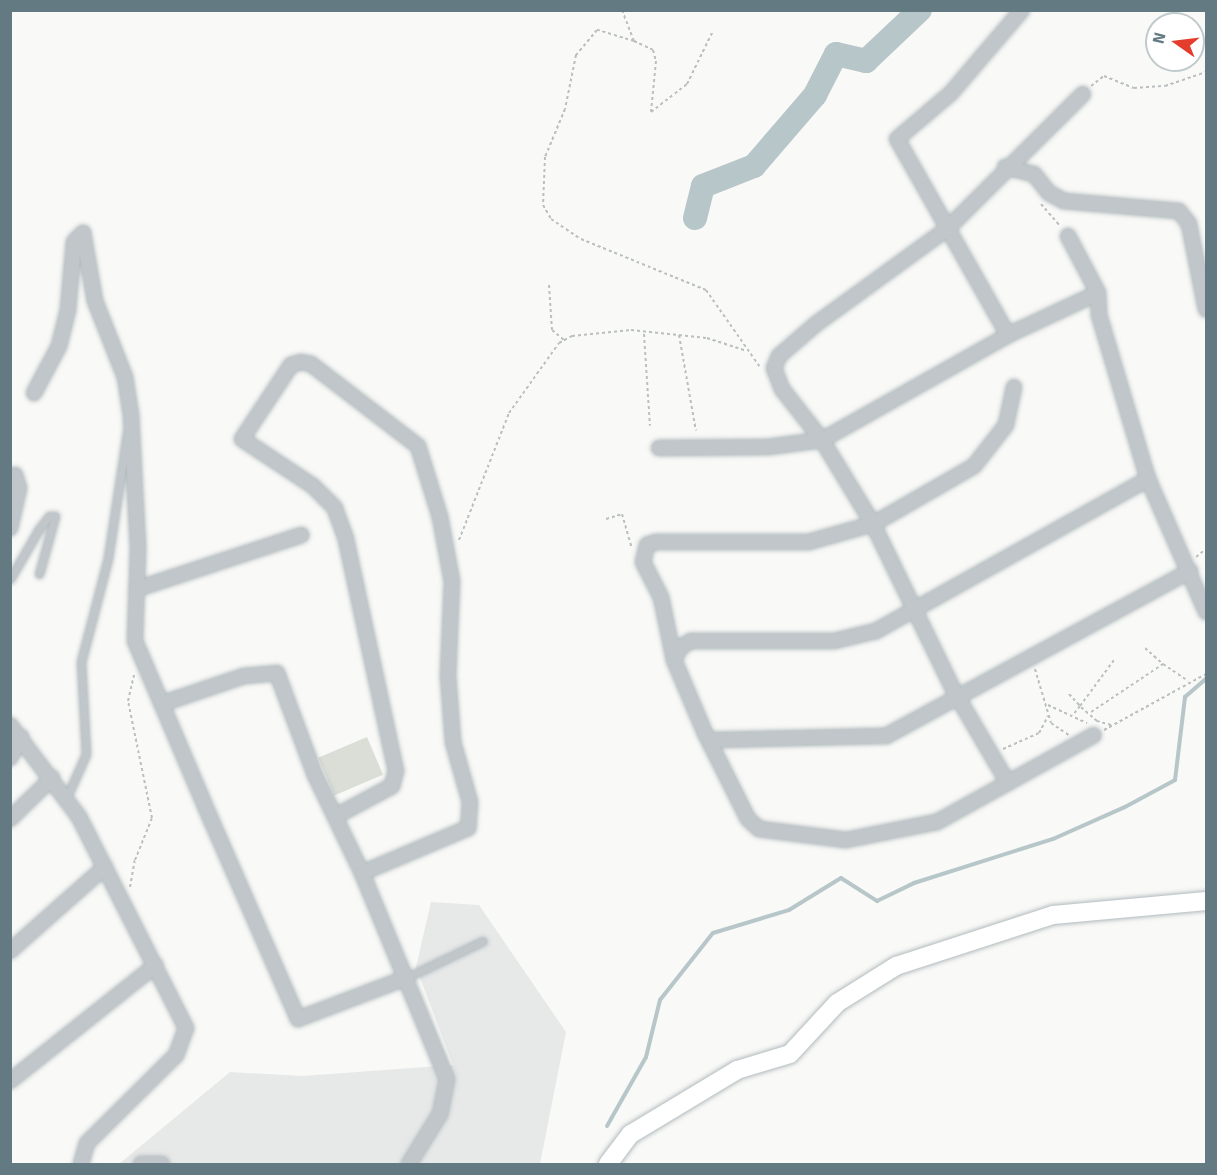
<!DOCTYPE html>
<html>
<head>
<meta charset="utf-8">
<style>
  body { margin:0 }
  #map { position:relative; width:1217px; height:1175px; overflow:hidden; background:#f9f9f7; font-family:Signika,sans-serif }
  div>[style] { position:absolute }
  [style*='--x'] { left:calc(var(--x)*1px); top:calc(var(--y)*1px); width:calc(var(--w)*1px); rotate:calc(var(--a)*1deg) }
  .built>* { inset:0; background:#e7e9e8 }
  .green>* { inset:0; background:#daded6; transform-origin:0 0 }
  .stream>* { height:4px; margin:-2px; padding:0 2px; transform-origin:2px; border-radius:2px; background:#b7c6c8 }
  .river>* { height:24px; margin:-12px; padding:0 12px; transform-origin:12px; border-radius:12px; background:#b7c6c8 }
  .path>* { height:2px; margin-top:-1px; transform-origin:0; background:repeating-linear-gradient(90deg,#babfc1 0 3px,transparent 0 6px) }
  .roads { filter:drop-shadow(0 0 2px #b2bbbe) drop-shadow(0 0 2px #b2bbbe) }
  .lane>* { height:7px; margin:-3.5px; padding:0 3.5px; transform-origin:3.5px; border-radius:3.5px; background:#c0c6c9 }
  .street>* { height:14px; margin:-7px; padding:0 7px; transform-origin:7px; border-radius:7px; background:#c0c6c9 }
  .secondary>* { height:18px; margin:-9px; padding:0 9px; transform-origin:9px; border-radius:9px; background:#fff }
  span { translate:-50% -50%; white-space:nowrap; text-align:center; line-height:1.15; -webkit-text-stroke:6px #fff; paint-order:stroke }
  .frame { position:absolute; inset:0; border:12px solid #647a82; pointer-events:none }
  .north { position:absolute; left:1145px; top:12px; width:60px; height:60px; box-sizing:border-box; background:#fff; border:2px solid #c1cacd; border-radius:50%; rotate:284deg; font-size:16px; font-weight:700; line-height:24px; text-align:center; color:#647a82 }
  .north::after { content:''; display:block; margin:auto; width:21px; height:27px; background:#e43c2d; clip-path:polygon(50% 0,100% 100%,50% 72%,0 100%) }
</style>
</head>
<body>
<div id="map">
  <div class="built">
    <div style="clip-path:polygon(431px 902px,479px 905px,566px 1032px,540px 1164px,119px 1164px,230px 1072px,302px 1076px,453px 1065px,416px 967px)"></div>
  </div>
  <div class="green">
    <div style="left:367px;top:737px;width:41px;height:53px;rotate:67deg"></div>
  </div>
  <div class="stream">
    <div style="--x:607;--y:1126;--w:79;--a:-60.5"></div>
    <div style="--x:646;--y:1057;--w:59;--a:-76.2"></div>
    <div style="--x:660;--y:1000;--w:85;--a:-51.7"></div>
    <div style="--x:713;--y:933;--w:79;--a:-16.8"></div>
    <div style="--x:789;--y:910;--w:61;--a:-31.6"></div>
    <div style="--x:841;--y:878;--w:43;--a:32.6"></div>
    <div style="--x:877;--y:901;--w:41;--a:-25.9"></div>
    <div style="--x:914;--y:883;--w:146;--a:-17.6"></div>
    <div style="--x:1053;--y:839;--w:79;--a:-24"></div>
    <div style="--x:1125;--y:807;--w:57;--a:-28.4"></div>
    <div style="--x:1175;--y:780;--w:84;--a:-83.1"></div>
    <div style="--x:1185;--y:697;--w:28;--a:-41"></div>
  </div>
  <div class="river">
    <div style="--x:695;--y:218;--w:33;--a:-76"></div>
    <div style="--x:703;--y:186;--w:55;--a:-21.4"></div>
    <div style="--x:754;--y:166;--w:94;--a:-49.3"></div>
    <div style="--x:815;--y:95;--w:46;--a:-62.9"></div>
    <div style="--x:836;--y:54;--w:31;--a:13"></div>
    <div style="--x:866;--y:61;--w:74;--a:-43.4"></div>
  </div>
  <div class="path">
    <div style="--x:622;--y:10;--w:33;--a:69"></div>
    <div style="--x:634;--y:41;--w:21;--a:25"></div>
    <div style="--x:653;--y:50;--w:11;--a:75"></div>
    <div style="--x:656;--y:61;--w:51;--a:95.6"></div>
    <div style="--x:651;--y:112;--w:46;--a:-37.9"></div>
    <div style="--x:687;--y:84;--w:59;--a:-63.9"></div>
    <div style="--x:634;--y:41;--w:39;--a:-163"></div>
    <div style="--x:597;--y:30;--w:33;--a:130"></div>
    <div style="--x:576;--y:55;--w:55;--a:101.5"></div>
    <div style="--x:565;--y:109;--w:52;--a:112.6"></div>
    <div style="--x:545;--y:157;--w:48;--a:92.4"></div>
    <div style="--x:543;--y:205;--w:16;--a:60"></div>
    <div style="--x:551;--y:219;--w:36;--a:34"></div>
    <div style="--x:581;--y:239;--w:135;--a:22.2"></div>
    <div style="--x:706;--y:290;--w:94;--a:55"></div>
    <div style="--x:1091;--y:86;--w:16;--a:-38"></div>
    <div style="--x:1104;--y:76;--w:32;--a:22"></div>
    <div style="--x:1134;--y:88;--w:31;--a:-4"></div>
    <div style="--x:1165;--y:86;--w:43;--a:-18.9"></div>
    <div style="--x:1041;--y:204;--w:30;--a:49"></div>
    <div style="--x:549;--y:285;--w:45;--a:86.2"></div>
    <div style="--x:552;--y:330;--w:16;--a:40"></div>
    <div style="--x:644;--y:334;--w:92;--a:86.3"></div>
    <div style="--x:679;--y:335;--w:97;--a:80"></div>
    <div style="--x:606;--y:519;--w:17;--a:-17"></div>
    <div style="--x:622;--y:514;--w:35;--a:74"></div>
    <div style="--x:459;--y:540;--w:136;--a:-68.5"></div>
    <div style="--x:509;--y:413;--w:86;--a:-54.5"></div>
    <div style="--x:559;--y:343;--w:15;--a:-28"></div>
    <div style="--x:572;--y:336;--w:59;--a:-5.8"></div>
    <div style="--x:631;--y:330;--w:76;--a:6"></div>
    <div style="--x:707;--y:338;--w:42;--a:18"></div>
    <div style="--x:1196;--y:557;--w:13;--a:-39"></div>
    <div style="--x:1145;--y:648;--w:24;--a:42"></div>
    <div style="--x:1035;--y:669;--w:56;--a:73.5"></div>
    <div style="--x:1051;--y:723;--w:22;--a:34"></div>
    <div style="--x:1069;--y:694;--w:16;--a:47"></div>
    <div style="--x:1080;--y:706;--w:11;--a:128"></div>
    <div style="--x:1048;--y:705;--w:43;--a:24.8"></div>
    <div style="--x:1091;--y:712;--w:87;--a:-33.7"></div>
    <div style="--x:1163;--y:664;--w:30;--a:34"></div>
    <div style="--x:1111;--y:725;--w:15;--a:-164"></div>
    <div style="--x:1097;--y:721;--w:23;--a:-139"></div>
    <div style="--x:1080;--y:706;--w:57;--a:-53.5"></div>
    <div style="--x:1104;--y:730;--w:116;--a:-28.8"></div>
    <div style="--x:1003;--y:749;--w:39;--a:-24"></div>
    <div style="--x:1039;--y:733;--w:19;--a:-62"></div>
    <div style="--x:130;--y:887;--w:27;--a:-80"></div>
    <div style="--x:135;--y:860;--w:45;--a:-68"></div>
    <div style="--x:152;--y:818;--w:119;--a:-101.6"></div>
    <div style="--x:128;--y:701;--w:27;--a:-77"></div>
  </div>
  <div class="roads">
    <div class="lane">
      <div style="--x:10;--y:579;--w:58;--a:-59.9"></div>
      <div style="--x:39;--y:529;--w:16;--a:-52"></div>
      <div style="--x:49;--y:516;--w:6;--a:0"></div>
      <div style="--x:55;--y:516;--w:60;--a:105.4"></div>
      <div style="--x:66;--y:799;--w:49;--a:-66"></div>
      <div style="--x:86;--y:754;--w:92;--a:-93.1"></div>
      <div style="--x:81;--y:662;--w:107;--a:-75.4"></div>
      <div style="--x:108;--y:558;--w:140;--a:-81.3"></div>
      <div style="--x:406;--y:978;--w:85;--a:-25.7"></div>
    </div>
    <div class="street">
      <div style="--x:1005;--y:167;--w:30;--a:14"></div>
      <div style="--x:1034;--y:174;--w:24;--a:52"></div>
      <div style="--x:1049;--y:193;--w:17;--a:28"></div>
      <div style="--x:1064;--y:201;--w:115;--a:5"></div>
      <div style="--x:1179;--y:211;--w:16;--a:52"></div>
      <div style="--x:1189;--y:224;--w:87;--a:78.7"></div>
      <div style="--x:1068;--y:236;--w:64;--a:62.2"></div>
      <div style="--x:1098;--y:293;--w:22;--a:87"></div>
      <div style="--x:1099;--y:315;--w:171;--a:73.4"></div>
      <div style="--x:1148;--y:479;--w:145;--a:66.4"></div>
      <div style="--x:1008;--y:335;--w:225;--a:-119.5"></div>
      <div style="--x:897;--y:139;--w:71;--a:-40.4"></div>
      <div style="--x:951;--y:93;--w:109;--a:-49.5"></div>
      <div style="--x:1014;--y:387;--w:39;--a:102"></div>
      <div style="--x:1006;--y:425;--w:52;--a:128"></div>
      <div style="--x:974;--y:466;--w:116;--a:150.1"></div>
      <div style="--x:873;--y:524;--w:66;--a:164.3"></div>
      <div style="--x:809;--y:542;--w:153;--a:180"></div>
      <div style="--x:656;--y:542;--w:9;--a:162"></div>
      <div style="--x:647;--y:545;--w:17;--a:103"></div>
      <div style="--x:643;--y:562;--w:39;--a:63"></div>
      <div style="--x:661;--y:597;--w:64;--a:78.3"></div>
      <div style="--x:674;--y:660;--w:79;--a:67"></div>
      <div style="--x:705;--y:733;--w:96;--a:63.4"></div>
      <div style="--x:748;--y:819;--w:15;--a:42"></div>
      <div style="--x:759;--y:829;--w:88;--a:7.2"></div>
      <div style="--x:846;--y:840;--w:93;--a:-11.2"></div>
      <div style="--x:937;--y:822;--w:179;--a:-29"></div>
      <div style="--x:34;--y:393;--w:53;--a:-62"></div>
      <div style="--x:59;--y:346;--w:37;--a:-76"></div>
      <div style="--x:68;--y:310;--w:68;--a:-85"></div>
      <div style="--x:74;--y:242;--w:13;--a:-45"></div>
      <div style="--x:83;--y:233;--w:69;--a:80"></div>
      <div style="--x:95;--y:301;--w:82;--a:68.5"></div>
      <div style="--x:125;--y:377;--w:37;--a:81"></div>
      <div style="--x:131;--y:414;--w:135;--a:87"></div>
      <div style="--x:138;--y:549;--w:92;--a:91.9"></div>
      <div style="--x:135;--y:641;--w:197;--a:67"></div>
      <div style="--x:212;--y:822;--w:215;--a:66.4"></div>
      <div style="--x:298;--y:1019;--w:116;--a:-20.8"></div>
      <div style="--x:659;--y:448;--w:109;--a:-0.5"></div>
      <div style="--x:768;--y:447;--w:54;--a:-7.4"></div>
      <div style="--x:822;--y:440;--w:214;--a:-29.4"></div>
      <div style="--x:1008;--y:335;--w:99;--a:-25"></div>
      <div style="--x:10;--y:476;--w:5;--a:-11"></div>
      <div style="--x:15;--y:475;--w:14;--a:73"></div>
      <div style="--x:19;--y:488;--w:41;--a:102.7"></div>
      <div style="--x:137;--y:589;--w:173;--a:-18.2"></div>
      <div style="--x:674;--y:660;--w:15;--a:-62"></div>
      <div style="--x:681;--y:647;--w:12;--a:-31"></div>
      <div style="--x:691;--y:641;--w:143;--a:0"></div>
      <div style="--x:834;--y:641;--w:43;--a:-13.4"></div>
      <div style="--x:876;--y:631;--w:312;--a:-29.2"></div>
      <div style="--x:164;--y:703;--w:84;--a:-18.6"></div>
      <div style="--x:244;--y:676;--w:33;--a:-5"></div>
      <div style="--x:277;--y:673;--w:109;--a:69.6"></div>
      <div style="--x:315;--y:775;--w:109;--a:64.4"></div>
      <div style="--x:362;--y:873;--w:223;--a:67.6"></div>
      <div style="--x:447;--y:1079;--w:36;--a:101"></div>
      <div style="--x:440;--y:1114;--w:59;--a:121.8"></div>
      <div style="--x:10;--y:725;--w:115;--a:53.1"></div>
      <div style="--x:79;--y:817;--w:237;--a:63.1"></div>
      <div style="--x:186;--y:1028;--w:29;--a:110"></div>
      <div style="--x:176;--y:1055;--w:125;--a:135.3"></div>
      <div style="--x:87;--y:1143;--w:22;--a:106"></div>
      <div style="--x:710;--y:740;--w:176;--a:-1.3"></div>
      <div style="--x:886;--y:736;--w:346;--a:-28.5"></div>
      <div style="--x:10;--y:758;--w:24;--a:-62"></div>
      <div style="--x:1008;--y:783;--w:107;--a:-120.4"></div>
      <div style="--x:954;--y:691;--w:186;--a:-115.9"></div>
      <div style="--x:873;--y:524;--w:98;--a:-121.3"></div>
      <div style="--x:822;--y:440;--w:65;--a:-128.1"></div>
      <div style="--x:782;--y:389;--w:22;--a:-111"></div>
      <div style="--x:774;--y:368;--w:13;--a:-67"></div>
      <div style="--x:779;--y:356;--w:49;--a:-40.9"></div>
      <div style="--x:816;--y:324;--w:163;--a:-36"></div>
      <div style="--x:948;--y:228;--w:190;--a:-44.8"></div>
      <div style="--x:336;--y:816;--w:64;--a:-28.2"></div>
      <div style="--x:392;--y:786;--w:16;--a:-75"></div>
      <div style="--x:396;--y:771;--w:237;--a:-102.2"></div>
      <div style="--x:346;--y:539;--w:33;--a:-110"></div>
      <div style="--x:335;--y:508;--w:31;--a:-135"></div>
      <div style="--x:313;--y:486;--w:85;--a:-146.5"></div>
      <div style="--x:242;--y:439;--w:89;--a:-56.5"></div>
      <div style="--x:291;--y:365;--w:10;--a:-17"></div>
      <div style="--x:301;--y:362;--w:10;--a:11"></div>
      <div style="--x:311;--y:364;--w:135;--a:37.5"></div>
      <div style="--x:418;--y:446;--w:74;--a:72.8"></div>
      <div style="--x:440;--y:517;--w:65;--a:79.4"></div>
      <div style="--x:452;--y:581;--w:94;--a:92.4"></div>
      <div style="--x:448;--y:675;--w:67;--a:85.7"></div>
      <div style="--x:453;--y:742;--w:62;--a:74.2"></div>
      <div style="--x:470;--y:802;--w:26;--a:94"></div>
      <div style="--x:468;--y:828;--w:115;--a:157"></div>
      <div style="--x:10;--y:819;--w:59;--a:-44.3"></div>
      <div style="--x:10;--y:951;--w:127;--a:-41.5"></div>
      <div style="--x:10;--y:1081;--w:186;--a:-38.5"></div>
      <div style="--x:141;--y:1164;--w:21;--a:0"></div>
    </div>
    <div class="secondary">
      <div style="--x:608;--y:1164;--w:38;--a:-53"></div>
      <div style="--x:631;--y:1134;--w:124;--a:-31.1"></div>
      <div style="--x:737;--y:1070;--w:55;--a:-16.8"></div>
      <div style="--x:790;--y:1054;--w:69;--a:-47.3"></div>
      <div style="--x:837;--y:1003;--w:70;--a:-32.1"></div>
      <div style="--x:896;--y:966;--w:165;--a:-18"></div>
      <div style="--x:1053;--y:915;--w:154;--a:-5.2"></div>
    </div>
  </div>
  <div class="frame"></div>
  <div class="north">N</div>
</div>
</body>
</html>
